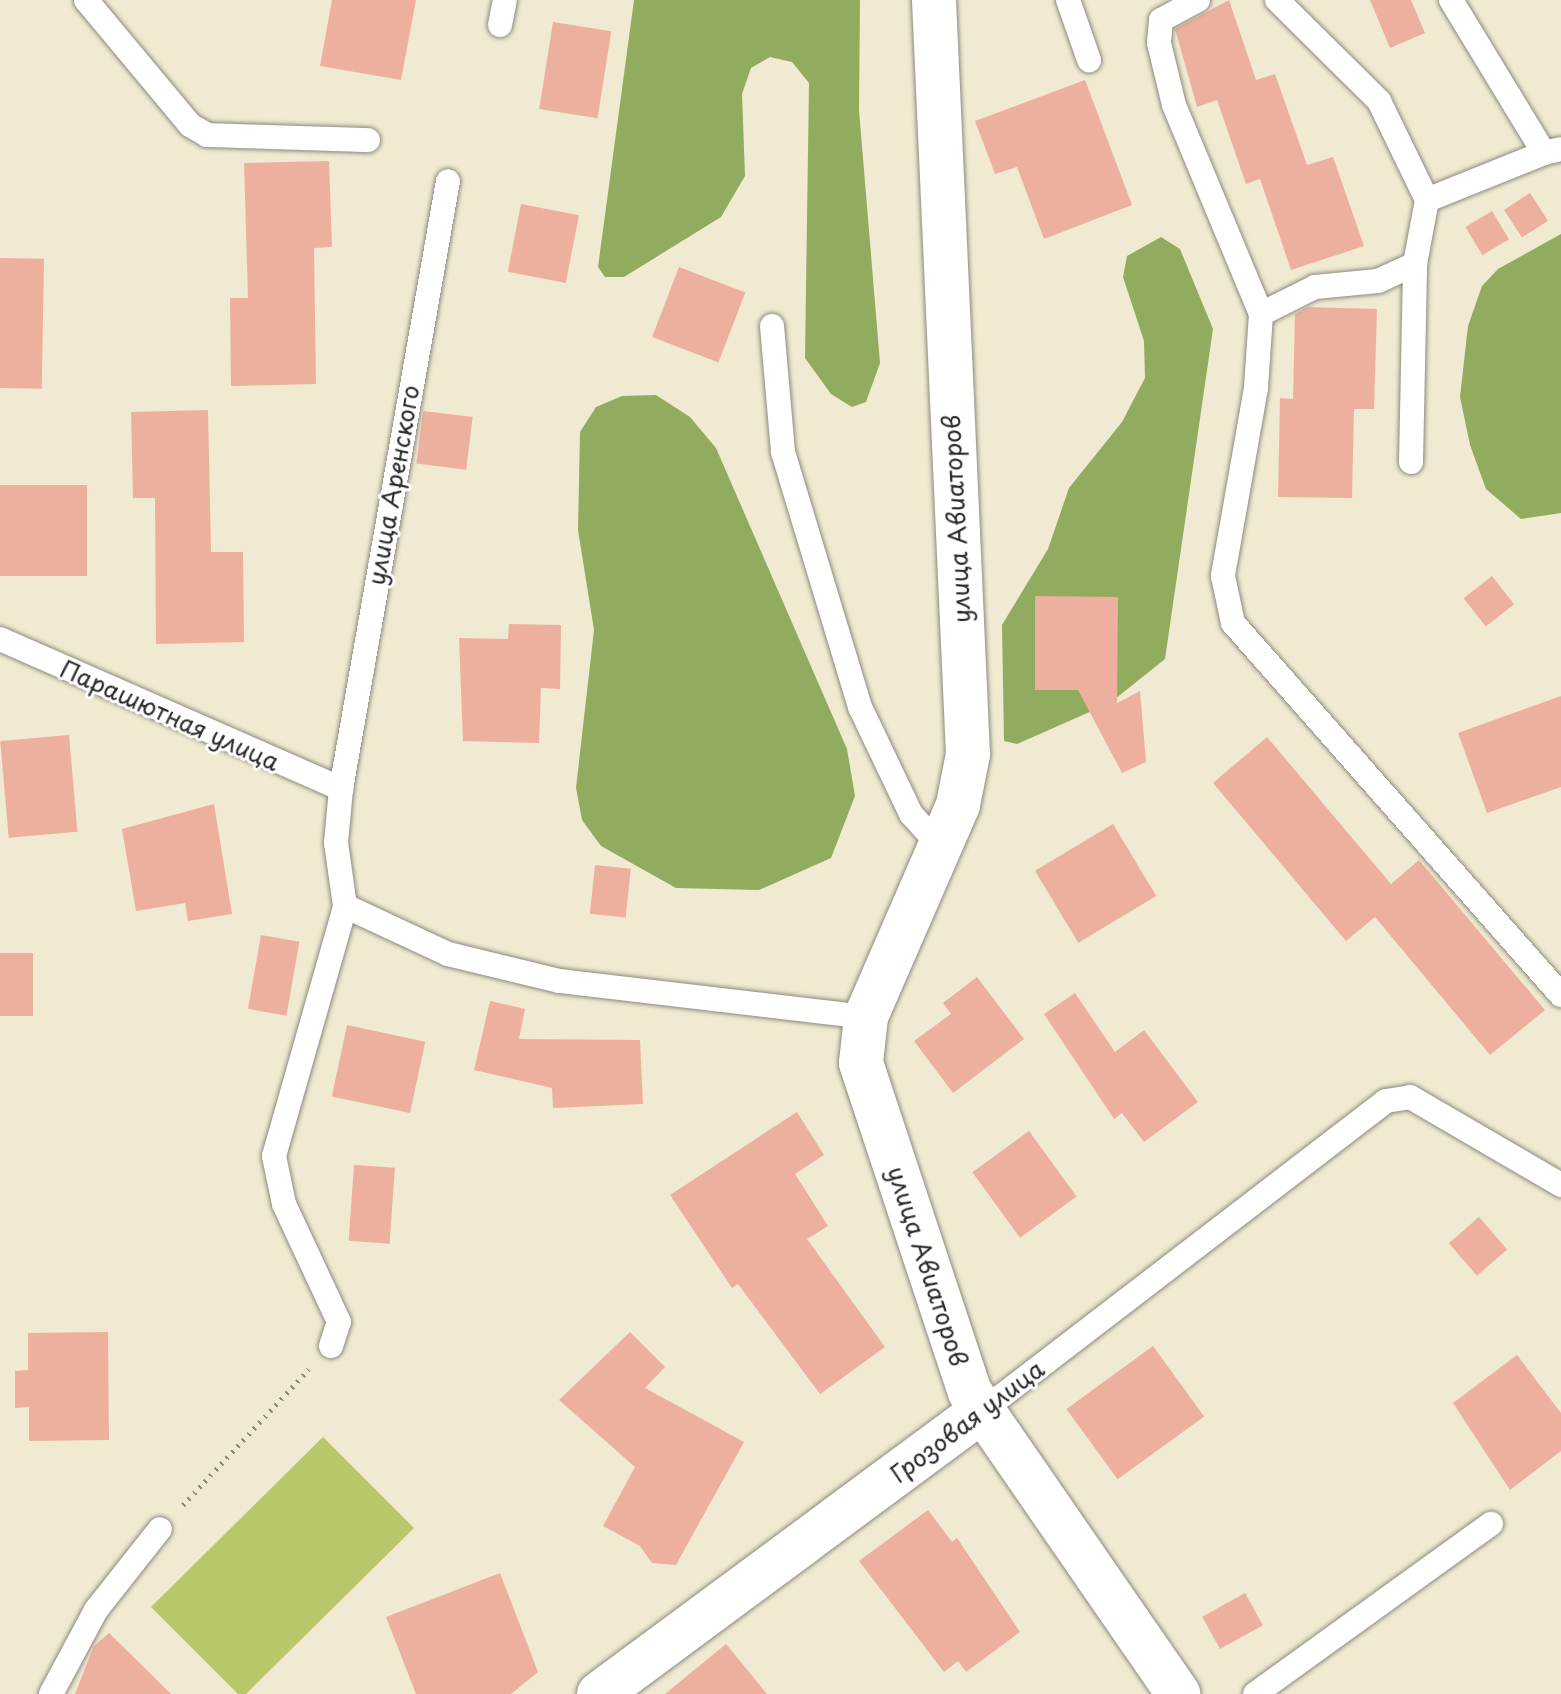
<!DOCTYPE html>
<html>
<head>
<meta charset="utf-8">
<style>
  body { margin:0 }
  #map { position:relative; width:1561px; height:1694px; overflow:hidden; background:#efead1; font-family:"Playpen Sans",sans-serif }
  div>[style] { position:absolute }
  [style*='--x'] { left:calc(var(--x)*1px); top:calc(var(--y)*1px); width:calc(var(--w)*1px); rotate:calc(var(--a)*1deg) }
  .green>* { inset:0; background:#b7c76a }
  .forest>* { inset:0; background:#91ac5e }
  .building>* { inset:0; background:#edb09e; transform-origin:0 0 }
  .path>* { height:5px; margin-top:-2.5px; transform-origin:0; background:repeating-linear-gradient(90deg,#8d8a7e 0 2px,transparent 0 8px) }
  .roads { filter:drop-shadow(0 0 2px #8d8a7e) drop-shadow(0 0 2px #8d8a7e) }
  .service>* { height:24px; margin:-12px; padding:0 12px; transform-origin:12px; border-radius:12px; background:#fff }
  .minor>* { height:44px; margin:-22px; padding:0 22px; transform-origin:22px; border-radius:22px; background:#fff }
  span { translate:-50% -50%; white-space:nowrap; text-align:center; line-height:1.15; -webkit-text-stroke:6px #fff; paint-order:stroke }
  .street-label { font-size:24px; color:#2b2b2b }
</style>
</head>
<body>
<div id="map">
  <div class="green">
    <div style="clip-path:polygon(323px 1437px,414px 1528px,246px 1694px,238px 1694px,151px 1607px)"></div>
  </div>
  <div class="forest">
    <div style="clip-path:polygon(634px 0,860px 0,859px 110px,880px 363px,866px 402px,852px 407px,831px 394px,805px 358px,809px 83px,792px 62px,770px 57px,751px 68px,742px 94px,745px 176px,721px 217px,624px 277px,605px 277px,598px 267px)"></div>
    <div style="clip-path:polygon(1561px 234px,1561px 513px,1521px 519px,1486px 489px,1470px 445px,1460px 397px,1468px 326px,1482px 286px,1498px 269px)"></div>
    <div style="clip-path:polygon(1161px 237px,1180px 249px,1213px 329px,1165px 659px,1110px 703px,1017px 744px,1004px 741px,1002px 625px,1048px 549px,1069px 488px,1122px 422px,1145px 378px,1144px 341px,1123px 277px,1127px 256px)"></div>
    <div style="clip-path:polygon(656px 395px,690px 417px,716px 448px,847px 749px,855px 796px,831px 858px,759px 890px,676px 888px,601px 846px,582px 820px,576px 788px,594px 630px,578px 530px,580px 432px,596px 407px,622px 396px)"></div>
  </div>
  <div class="building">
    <div style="clip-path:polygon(332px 0,416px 0,401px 80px,320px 66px)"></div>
    <div style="clip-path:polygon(1229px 0,1256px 80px,1275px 74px,1307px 165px,1333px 157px,1364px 246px,1291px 270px,1260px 179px,1246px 184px,1217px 100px,1197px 107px,1175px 29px)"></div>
    <div style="clip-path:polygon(1370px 0,1411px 0,1425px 33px,1390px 48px)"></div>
    <div style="left:553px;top:22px;width:59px;height:88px;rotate:9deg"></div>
    <div style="clip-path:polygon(1085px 80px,1132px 205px,1044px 239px,1017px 167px,995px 174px,975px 121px)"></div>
    <div style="clip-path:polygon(329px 161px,332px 247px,314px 248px,316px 384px,231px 386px,230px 298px,248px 298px,244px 163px)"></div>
    <div style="left:1530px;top:193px;width:33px;height:31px;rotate:57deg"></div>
    <div style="left:521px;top:204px;width:59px;height:69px;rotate:11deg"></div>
    <div style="left:1492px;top:211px;width:33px;height:31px;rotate:59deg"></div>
    <div style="left:0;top:258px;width:44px;height:130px;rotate:1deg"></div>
    <div style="left:679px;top:267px;width:71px;height:75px;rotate:21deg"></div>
    <div style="clip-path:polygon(1308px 307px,1377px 309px,1374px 409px,1354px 409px,1352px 498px,1278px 497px,1280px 398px,1293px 399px,1295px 314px)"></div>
    <div style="clip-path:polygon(208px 410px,211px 552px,243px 552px,244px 642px,156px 644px,155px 498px,133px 498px,131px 412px)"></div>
    <div style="left:423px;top:411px;width:50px;height:53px;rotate:7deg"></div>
    <div style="left:0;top:485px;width:87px;height:91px"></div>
    <div style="left:1492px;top:576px;width:36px;height:36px;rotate:52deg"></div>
    <div style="clip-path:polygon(1035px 596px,1118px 597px,1117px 703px,1140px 691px,1146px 762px,1122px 773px,1078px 690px,1035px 690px)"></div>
    <div style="clip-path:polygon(509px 624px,561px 625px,560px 689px,541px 688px,539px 743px,463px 741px,459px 638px,508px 639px)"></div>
    <div style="clip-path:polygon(1561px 696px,1561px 787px,1487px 813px,1458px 733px)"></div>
    <div style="left:69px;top:735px;width:97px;height:69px;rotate:85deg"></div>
    <div style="clip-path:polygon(1267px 737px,1391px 884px,1419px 860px,1545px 1010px,1490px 1055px,1375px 917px,1346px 941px,1213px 783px)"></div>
    <div style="clip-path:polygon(214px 804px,232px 914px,188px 921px,185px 903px,136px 911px,122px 829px)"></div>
    <div style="left:1113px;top:824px;width:84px;height:91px;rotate:59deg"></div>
    <div style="left:595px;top:865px;width:36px;height:49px;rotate:6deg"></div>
    <div style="left:261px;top:935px;width:39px;height:75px;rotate:10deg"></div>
    <div style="left:0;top:953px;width:33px;height:63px"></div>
    <div style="clip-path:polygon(977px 977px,1024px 1039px,953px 1093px,914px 1041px,951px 1014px,943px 1003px)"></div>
    <div style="clip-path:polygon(1075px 993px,1115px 1052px,1144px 1030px,1198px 1102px,1144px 1142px,1122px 1113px,1114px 1119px,1044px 1014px)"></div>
    <div style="clip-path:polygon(490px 1001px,525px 1009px,519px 1039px,640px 1040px,643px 1104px,553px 1108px,552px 1088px,474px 1070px)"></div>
    <div style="left:347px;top:1025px;width:80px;height:73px;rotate:12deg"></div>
    <div style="clip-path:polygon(797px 1112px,824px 1155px,795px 1174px,828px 1226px,807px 1239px,885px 1347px,820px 1394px,738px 1284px,732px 1288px,670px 1195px)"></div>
    <div style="left:1029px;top:1131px;width:81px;height:70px;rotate:54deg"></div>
    <div style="left:354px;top:1165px;width:41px;height:76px;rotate:4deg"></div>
    <div style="left:1479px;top:1217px;width:43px;height:40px;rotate:49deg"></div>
    <div style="clip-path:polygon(108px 1332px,109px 1440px,29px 1441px,29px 1407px,15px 1408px,15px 1371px,28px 1370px,28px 1333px)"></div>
    <div style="clip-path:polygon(630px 1332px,665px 1367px,645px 1388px,744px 1442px,676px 1565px,652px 1563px,640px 1546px,603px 1526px,635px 1467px,559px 1400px)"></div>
    <div style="left:1153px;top:1346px;width:87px;height:107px;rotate:54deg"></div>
    <div style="clip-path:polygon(1517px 1355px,1561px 1413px,1561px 1451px,1510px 1490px,1453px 1403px)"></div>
    <div style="clip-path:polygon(928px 1510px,952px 1542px,957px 1538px,1020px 1632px,966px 1672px,958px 1661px,944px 1672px,859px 1561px)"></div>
    <div style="clip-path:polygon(500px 1573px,538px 1672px,511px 1694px,416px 1694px,386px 1617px)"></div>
    <div style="left:1245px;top:1593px;width:37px;height:49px;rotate:61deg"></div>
    <div style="clip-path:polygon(109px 1633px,171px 1694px,75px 1694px,94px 1646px)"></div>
    <div style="clip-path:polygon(726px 1644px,767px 1694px,665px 1694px)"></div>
  </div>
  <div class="path">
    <div style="--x:183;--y:1505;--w:185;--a:-47.2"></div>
  </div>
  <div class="roads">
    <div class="service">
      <div style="--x:86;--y:0;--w:163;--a:50.2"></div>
      <div style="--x:190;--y:125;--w:20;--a:30"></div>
      <div style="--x:207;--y:135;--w:161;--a:1.8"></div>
      <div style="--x:1068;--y:0;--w:64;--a:70.7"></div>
      <div style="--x:1198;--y:0;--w:42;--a:151.6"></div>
      <div style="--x:1161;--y:20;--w:23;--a:95"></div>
      <div style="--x:1159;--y:43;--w:64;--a:76.4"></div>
      <div style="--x:1174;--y:105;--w:226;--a:67.4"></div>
      <div style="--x:1261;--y:314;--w:74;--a:93.9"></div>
      <div style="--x:1256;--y:388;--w:191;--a:100"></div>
      <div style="--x:1223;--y:576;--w:48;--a:78"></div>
      <div style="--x:1233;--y:623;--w:496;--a:48.6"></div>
      <div style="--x:1277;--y:0;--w:144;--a:44.7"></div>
      <div style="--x:1379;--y:101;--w:110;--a:64.1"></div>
      <div style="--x:1427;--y:200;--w:126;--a:-21.9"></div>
      <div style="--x:1451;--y:0;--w:179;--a:58.7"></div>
      <div style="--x:1544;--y:153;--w:17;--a:-13"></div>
      <div style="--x:500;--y:25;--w:25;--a:-79"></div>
      <div style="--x:1261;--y:314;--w:60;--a:-26.6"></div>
      <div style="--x:1315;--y:287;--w:63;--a:-5.4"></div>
      <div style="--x:1378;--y:281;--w:41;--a:-24.7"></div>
      <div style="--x:772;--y:326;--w:126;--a:85"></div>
      <div style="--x:783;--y:452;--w:266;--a:73.2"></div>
      <div style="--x:860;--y:707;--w:119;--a:64.5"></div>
      <div style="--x:911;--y:814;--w:42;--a:47.9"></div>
      <div style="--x:1411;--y:462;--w:198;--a:-88.8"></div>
      <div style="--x:1415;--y:264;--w:65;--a:-79.4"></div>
      <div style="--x:0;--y:639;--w:373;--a:23.7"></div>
      <div style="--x:345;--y:906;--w:114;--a:25"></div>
      <div style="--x:448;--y:954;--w:115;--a:13.6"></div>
      <div style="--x:560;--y:981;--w:308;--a:6.7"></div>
      <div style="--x:331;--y:1346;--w:25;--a:-72"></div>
      <div style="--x:339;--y:1322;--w:130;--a:-115"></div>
      <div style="--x:284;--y:1204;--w:49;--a:-101.8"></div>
      <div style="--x:274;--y:1156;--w:260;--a:-74.1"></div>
      <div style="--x:345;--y:906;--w:64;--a:-98.1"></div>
      <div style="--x:336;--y:843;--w:54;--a:-84.7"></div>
      <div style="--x:341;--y:789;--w:617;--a:-80.02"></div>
      <div style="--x:982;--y:1411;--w:509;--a:-37.5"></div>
      <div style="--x:1386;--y:1101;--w:24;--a:-9"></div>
      <div style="--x:1410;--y:1097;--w:175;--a:30.2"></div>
      <div style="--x:51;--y:1694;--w:95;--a:-61.8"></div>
      <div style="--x:96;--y:1610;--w:103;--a:-51.7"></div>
      <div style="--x:1255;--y:1694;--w:291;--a:-35.8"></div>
    </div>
    <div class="minor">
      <div style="--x:934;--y:0;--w:755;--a:87.42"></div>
      <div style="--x:968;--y:754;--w:52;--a:101.1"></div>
      <div style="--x:958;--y:805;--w:231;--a:113.5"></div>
      <div style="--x:866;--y:1017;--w:46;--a:96.2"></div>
      <div style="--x:861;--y:1063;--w:347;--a:71.7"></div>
      <div style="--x:970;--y:1392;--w:367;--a:55.4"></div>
      <div style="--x:599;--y:1694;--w:476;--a:-36.5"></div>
    </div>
  </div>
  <div class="street-label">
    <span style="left:393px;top:485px;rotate:-80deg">улица Аренского</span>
    <span style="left:956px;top:519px;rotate:-93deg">улица Авиаторов</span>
    <span style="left:170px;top:715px;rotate:24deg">Парашютная улица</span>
    <span style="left:928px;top:1266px;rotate:72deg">улица Авиаторов</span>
    <span style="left:967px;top:1421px;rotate:-37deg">Грозовая улица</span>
  </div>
</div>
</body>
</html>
